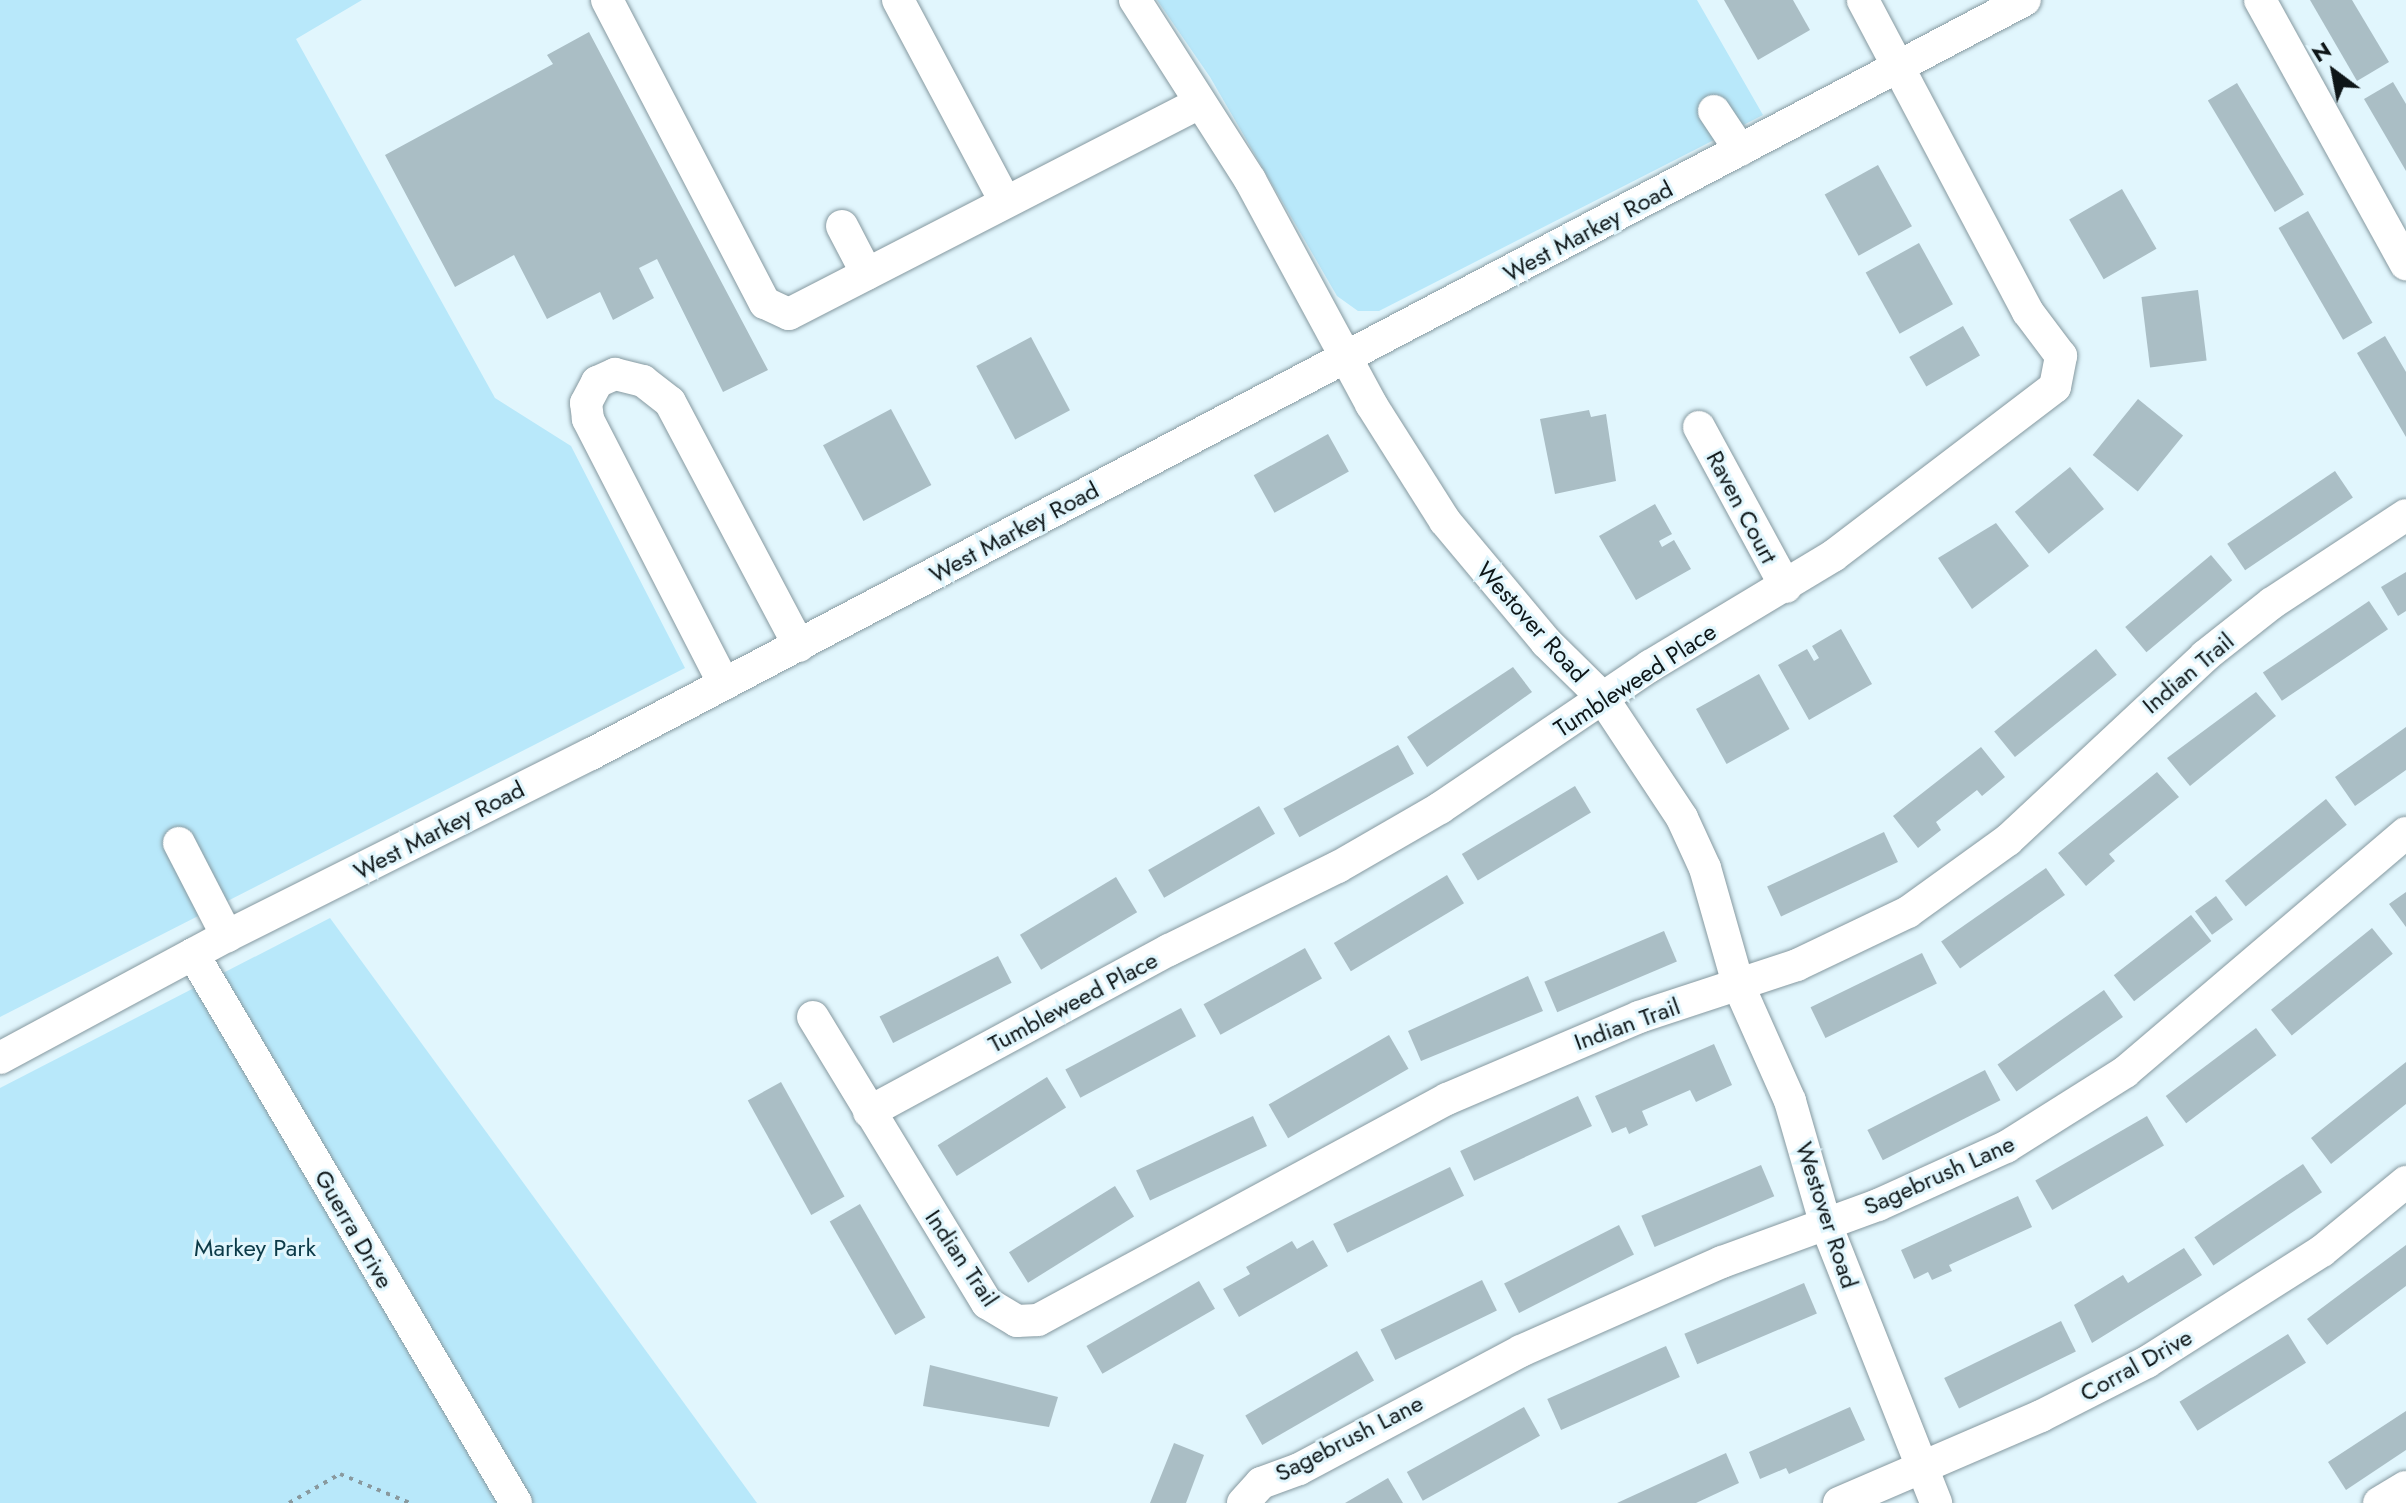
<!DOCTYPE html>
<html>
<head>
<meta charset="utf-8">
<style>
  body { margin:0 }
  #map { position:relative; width:2406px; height:1503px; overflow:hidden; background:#e1f6fd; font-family:Jost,sans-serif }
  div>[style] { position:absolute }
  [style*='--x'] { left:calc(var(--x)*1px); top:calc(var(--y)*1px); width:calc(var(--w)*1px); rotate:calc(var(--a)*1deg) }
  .green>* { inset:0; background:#b8e8fa }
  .building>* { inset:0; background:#aabec5; transform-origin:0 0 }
  .path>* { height:4px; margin-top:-2px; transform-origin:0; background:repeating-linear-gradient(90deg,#89999e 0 4px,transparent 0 10px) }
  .roads { filter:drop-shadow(0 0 2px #8699a0) drop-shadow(0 0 2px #8699a0) }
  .minor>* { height:32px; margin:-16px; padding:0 16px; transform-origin:16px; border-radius:16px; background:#fff }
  span { translate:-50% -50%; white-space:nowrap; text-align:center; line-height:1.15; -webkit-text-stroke:6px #e1f6fd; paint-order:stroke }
  .street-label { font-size:24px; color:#0e1618 }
  .park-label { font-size:24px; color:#0c3a48 }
  .north { position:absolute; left:2294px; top:32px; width:80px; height:80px; -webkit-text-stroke:6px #e1f6fd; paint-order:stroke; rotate:328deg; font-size:22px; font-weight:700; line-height:32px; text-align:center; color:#0e1618 }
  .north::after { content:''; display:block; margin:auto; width:28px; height:36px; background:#0e1618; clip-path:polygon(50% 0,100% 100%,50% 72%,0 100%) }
</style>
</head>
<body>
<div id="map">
  <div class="green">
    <div style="clip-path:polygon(0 0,362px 0,296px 39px,495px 398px,571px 446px,685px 668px,0 1017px)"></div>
    <div style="clip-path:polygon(1157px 0,1697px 0,1763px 115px,1379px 311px,1358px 311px,1337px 296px,1210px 77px)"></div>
    <div style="clip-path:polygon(330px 918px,757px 1503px,0 1503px,0 1088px)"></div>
  </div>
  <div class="building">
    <div style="clip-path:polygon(1724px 0,1793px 0,1810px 30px,1758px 60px)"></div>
    <div style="clip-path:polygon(2310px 0,2352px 0,2389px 62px,2357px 81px)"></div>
    <div style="clip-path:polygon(589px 32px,768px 370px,723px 392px,657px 259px,639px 268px,654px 298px,613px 320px,600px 292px,547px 319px,514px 255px,455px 287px,385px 155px,553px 64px,547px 55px)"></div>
    <div style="clip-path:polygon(2393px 82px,2406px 104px,2406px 171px,2364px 99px)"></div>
    <div style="left:2237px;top:83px;width:130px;height:34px;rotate:59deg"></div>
    <div style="left:1878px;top:165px;width:70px;height:61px;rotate:61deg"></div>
    <div style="left:2122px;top:189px;width:69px;height:61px;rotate:60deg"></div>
    <div style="left:2308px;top:211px;width:129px;height:34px;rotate:60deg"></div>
    <div style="left:1919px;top:243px;width:70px;height:61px;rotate:61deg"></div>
    <div style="left:2198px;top:290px;width:71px;height:57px;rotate:83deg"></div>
    <div style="left:1963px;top:326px;width:34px;height:62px;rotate:60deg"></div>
    <div style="clip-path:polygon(2385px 336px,2406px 372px,2406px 437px,2357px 353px)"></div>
    <div style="left:1031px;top:337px;width:83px;height:62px;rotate:62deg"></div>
    <div style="left:2138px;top:399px;width:58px;height:72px;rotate:39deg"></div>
    <div style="left:891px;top:409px;width:86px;height:77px;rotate:62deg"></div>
    <div style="clip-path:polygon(1589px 410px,1591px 417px,1606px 414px,1616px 481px,1555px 494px,1540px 419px)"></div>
    <div style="left:1328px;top:434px;width:43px;height:85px;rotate:61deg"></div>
    <div style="left:2070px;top:467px;width:54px;height:71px;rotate:51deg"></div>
    <div style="left:2335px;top:471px;width:32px;height:130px;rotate:56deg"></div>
    <div style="clip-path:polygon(1655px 504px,1672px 534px,1659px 541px,1662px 547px,1674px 540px,1691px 569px,1636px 600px,1599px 536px)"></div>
    <div style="clip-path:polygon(1996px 523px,2029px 566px,1972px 609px,1938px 558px)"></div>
    <div style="left:2211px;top:555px;width:33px;height:112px;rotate:50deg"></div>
    <div style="clip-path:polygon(2406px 572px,2406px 611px,2398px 616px,2381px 587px)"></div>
    <div style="left:2369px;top:601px;width:34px;height:128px;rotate:56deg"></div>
    <div style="clip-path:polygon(1841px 629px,1872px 684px,1809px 720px,1778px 665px,1807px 649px,1814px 661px,1819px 658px,1812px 646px)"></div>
    <div style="left:2096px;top:649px;width:33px;height:131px;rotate:51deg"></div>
    <div style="clip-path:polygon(1513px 667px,1532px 692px,1427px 767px,1407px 737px)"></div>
    <div style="left:1759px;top:674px;width:63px;height:72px;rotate:61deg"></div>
    <div style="clip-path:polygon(2256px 692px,2276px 716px,2190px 786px,2167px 758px)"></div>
    <div style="clip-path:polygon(2406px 727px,2406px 770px,2355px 806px,2335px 777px)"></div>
    <div style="left:1398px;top:745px;width:33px;height:131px;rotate:61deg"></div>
    <div style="clip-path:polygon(1981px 747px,2005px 777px,1982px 796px,1977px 790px,1936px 822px,1941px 830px,1918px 848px,1893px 816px)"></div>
    <div style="clip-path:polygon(2157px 772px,2179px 797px,2109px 854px,2115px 861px,2086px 886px,2058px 853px)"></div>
    <div style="left:1575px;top:786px;width:31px;height:132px;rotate:59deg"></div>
    <div style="left:2326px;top:799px;width:33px;height:130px;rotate:51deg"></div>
    <div style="left:1259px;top:806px;width:32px;height:128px;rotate:60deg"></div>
    <div style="left:1884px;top:832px;width:33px;height:129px;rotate:65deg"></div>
    <div style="left:2046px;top:868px;width:33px;height:128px;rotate:55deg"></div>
    <div style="left:1447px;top:875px;width:33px;height:132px;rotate:59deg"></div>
    <div style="left:1116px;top:877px;width:41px;height:112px;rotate:59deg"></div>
    <div style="clip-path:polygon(2406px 892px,2406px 927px,2389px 904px)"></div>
    <div style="left:2216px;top:896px;width:29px;height:26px;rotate:54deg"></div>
    <div style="left:2191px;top:915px;width:33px;height:98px;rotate:52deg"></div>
    <div style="left:2372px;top:928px;width:33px;height:130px;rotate:51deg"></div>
    <div style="left:1664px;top:931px;width:33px;height:130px;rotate:67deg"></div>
    <div style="left:1305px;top:948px;width:35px;height:116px;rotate:61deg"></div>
    <div style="left:1922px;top:953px;width:34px;height:124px;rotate:64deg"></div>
    <div style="left:998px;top:956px;width:30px;height:133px;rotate:63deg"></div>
    <div style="clip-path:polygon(1528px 976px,1543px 1011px,1421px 1061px,1408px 1031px)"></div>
    <div style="left:2104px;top:990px;width:33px;height:130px;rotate:55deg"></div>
    <div style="left:1181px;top:1008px;width:32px;height:131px;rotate:62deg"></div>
    <div style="left:2256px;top:1028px;width:34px;height:113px;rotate:53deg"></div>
    <div style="left:1389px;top:1035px;width:39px;height:139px;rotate:60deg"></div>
    <div style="clip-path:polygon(1714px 1044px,1732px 1085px,1696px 1102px,1690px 1090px,1642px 1111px,1648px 1125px,1629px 1134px,1626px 1127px,1612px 1133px,1595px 1096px)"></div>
    <div style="clip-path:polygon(2406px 1062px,2406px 1104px,2331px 1164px,2311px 1138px)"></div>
    <div style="left:1985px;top:1070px;width:34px;height:132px;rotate:63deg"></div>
    <div style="left:1047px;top:1077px;width:36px;height:129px;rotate:58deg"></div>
    <div style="left:781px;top:1082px;width:131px;height:38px;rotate:61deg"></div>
    <div style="left:1578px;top:1096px;width:33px;height:130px;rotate:65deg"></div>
    <div style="left:1253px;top:1116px;width:33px;height:129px;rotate:65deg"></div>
    <div style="left:2147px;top:1116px;width:34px;height:129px;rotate:60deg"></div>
    <div style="left:2303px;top:1164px;width:34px;height:131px;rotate:56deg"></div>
    <div style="left:1761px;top:1165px;width:34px;height:130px;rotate:67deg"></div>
    <div style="left:1450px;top:1167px;width:32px;height:130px;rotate:64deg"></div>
    <div style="left:1115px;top:1186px;width:36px;height:125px;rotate:58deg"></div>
    <div style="clip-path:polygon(2018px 1196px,2032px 1227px,1949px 1265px,1952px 1271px,1932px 1280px,1928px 1272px,1914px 1279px,1901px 1250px)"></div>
    <div style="left:860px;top:1204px;width:131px;height:35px;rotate:60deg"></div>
    <div style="left:1619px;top:1225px;width:33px;height:129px;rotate:63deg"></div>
    <div style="clip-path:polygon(1313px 1240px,1328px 1266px,1239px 1317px,1223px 1289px,1250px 1274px,1246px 1267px,1292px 1241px,1297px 1249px)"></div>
    <div style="clip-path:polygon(2406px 1245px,2406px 1286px,2327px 1345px,2307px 1319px)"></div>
    <div style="clip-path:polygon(2184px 1248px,2202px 1275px,2092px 1343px,2074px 1305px,2123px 1275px,2128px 1283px)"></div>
    <div style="left:1482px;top:1280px;width:34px;height:113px;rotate:64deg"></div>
    <div style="left:1199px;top:1281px;width:32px;height:130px;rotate:60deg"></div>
    <div style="left:1804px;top:1283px;width:33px;height:130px;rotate:67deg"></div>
    <div style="left:2061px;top:1321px;width:34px;height:130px;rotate:64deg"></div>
    <div style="left:2288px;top:1334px;width:34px;height:128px;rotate:58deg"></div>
    <div style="left:1666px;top:1346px;width:34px;height:130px;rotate:66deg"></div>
    <div style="left:1357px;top:1351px;width:34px;height:129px;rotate:60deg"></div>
    <div style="clip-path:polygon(930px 1365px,1058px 1397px,1049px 1427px,923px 1406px)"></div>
    <div style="left:1524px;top:1407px;width:33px;height:134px;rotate:61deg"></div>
    <div style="clip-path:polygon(1850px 1407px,1865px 1440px,1789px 1474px,1786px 1468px,1760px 1479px,1749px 1452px)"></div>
    <div style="clip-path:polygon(2406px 1411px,2406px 1450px,2346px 1490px,2328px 1462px)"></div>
    <div style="clip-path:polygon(1174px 1443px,1204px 1455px,1186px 1503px,1150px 1503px)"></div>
    <div style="clip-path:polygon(1726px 1453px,1739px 1483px,1696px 1503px,1617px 1503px)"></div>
    <div style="clip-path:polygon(1388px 1478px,1403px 1503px,1345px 1503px)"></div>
  </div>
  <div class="path">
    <div style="--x:289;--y:1503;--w:59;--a:-29.6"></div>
    <div style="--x:340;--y:1474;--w:76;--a:22.5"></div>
  </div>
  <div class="roads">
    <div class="minor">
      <div style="--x:607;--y:0;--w:342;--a:62.5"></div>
      <div style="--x:765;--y:303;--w:26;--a:25"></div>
      <div style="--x:789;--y:314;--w:462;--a:-27.2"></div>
      <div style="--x:898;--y:0;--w:228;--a:62"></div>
      <div style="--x:1135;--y:0;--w:214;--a:57.4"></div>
      <div style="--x:1250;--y:180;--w:255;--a:61.6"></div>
      <div style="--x:1371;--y:404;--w:138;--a:57.7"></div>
      <div style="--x:1445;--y:521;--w:158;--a:50.1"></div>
      <div style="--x:1546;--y:642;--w:78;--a:44.5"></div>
      <div style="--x:1602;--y:697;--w:145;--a:56.5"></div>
      <div style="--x:1682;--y:818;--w:55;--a:65.3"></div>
      <div style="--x:1705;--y:868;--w:121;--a:74.1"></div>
      <div style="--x:1738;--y:984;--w:128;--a:66"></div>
      <div style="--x:1790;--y:1101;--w:126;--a:73.9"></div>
      <div style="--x:1825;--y:1222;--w:302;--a:68.4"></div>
      <div style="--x:2260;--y:0;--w:302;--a:61.1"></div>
      <div style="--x:1714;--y:111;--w:47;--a:56.3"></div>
      <div style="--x:842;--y:226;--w:54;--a:62.5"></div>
      <div style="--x:1699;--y:427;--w:182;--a:61.5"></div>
      <div style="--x:724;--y:684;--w:298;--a:-117.2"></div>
      <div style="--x:588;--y:419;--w:16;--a:-97"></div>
      <div style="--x:586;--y:403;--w:24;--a:-62"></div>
      <div style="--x:597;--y:382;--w:20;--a:-24"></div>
      <div style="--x:615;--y:374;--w:29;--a:14"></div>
      <div style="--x:643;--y:381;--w:34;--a:38"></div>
      <div style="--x:670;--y:402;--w:276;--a:62.1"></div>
      <div style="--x:179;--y:843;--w:105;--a:62.7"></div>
      <div style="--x:193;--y:954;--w:637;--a:59.53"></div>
      <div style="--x:813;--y:1017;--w:335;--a:58.7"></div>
      <div style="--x:987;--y:1303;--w:35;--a:31"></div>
      <div style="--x:1017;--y:1321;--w:21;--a:-3"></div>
      <div style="--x:1038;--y:1320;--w:465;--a:-28.4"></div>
      <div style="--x:1447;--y:1099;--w:209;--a:-23.1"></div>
      <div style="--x:1639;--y:1017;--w:166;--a:-18.2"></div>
      <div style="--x:1797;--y:965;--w:123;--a:-25.5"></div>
      <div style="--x:1908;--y:912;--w:123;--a:-35.8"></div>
      <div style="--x:2008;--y:840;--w:270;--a:-43"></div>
      <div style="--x:2205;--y:656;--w:85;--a:-38.3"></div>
      <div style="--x:2272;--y:603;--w:160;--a:-33.3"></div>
      <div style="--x:0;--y:1058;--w:258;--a:-28.3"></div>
      <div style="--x:227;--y:936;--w:407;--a:-26.6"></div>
      <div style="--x:591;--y:754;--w:1620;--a:-27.74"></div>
      <div style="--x:869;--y:1112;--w:341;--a:-28.4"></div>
      <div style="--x:1169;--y:950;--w:188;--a:-26.2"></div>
      <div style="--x:1338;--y:867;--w:118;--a:-30"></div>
      <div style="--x:1440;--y:808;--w:254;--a:-34.1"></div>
      <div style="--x:1650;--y:666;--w:214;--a:-31"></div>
      <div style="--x:1833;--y:556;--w:279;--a:-37.3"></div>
      <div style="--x:2055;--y:387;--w:32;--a:-79"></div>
      <div style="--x:2061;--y:356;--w:55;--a:-126.9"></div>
      <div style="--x:2028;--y:312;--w:353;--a:-117.9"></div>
      <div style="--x:1243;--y:1503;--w:27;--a:-48"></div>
      <div style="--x:1261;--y:1483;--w:40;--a:-20.2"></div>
      <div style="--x:1299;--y:1469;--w:251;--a:-28"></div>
      <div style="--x:1521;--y:1351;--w:220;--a:-23.9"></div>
      <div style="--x:1722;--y:1262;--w:166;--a:-20.1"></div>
      <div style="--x:1878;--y:1205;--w:141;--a:-24.4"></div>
      <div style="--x:2006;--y:1147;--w:141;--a:-32.2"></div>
      <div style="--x:2125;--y:1072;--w:369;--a:-40.4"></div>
      <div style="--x:1839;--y:1503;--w:220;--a:-23.3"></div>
      <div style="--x:2041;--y:1416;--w:119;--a:-27"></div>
      <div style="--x:2147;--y:1362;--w:207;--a:-32.4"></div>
      <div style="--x:2322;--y:1251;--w:109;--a:-39.4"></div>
      <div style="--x:2379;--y:1503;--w:31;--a:-31"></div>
    </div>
  </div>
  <div class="street-label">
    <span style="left:1588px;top:231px;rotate:-28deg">West Markey Road</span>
    <span style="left:1742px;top:507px;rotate:62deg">Raven Court</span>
    <span style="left:1014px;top:532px;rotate:-28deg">West Markey Road</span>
    <span style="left:1532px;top:622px;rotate:48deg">Westover Road</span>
    <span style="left:2188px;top:673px;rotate:-40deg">Indian Trail</span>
    <span style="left:1635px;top:680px;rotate:-33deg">Tumbleweed Place</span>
    <span style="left:439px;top:830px;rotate:-27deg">West Markey Road</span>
    <span style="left:1073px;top:1002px;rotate:-28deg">Tumbleweed Place</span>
    <span style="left:1627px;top:1024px;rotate:-20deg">Indian Trail</span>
    <span style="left:1939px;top:1175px;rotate:-24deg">Sagebrush Lane</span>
    <span style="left:1827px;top:1215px;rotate:72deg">Westover Road</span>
    <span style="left:354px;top:1229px;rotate:60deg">Guerra Drive</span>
    <span style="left:962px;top:1258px;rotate:56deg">Indian Trail</span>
    <span style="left:2136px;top:1365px;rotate:-29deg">Corral Drive</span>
    <span style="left:1349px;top:1438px;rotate:-27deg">Sagebrush Lane</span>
  </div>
  <div class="park-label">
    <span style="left:255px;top:1248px">Markey Park</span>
  </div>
  <div class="north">N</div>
</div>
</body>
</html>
